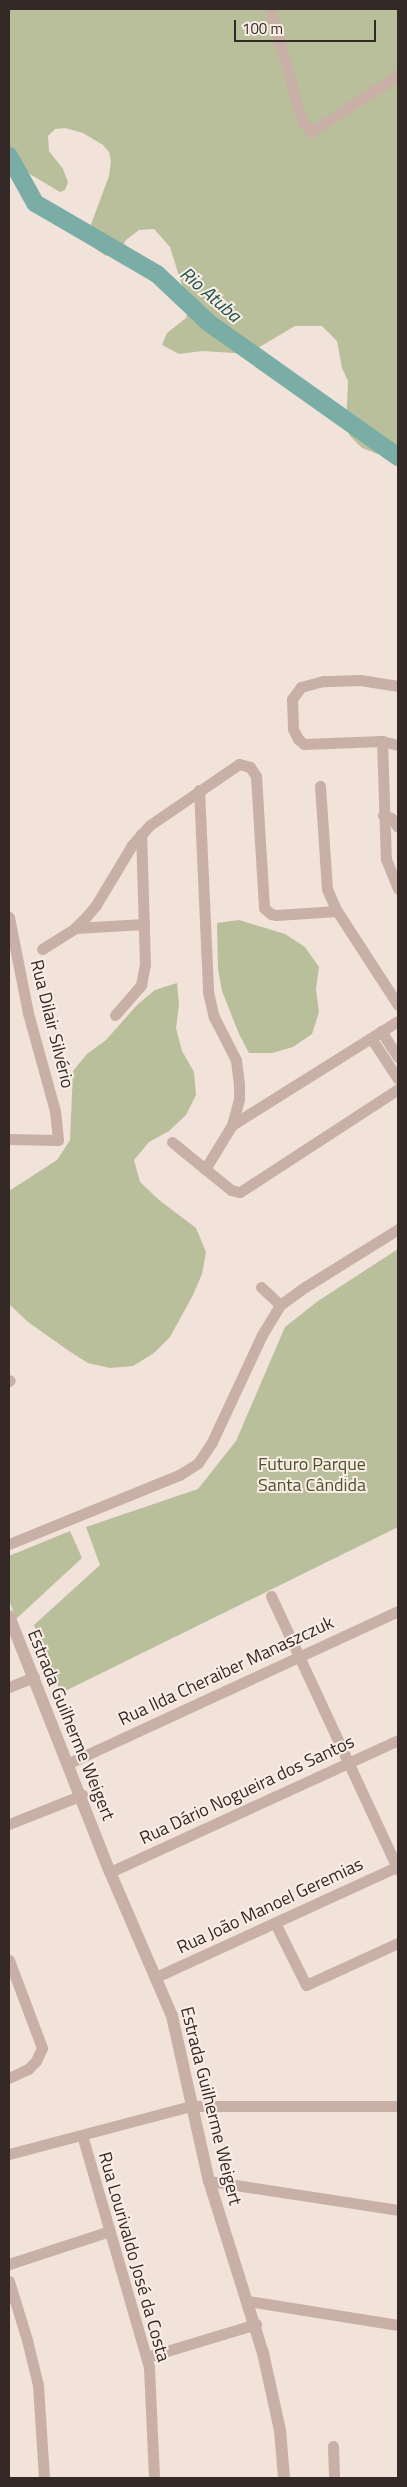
<!DOCTYPE html>
<html>
<head>
<meta charset="utf-8">
<style>
  body { margin:0 }
  #map { position:relative; width:407px; height:2487px; overflow:hidden; background:#f1e2da; font-family:"Titillium Web",sans-serif }
  div>[style] { position:absolute }
  [style*='--x'] { left:calc(var(--x)*1px); top:calc(var(--y)*1px); width:calc(var(--w)*1px); rotate:calc(var(--a)*1deg) }
  .green>* { inset:0; background:#b9bf9a }
  .river>* { height:18px; margin:-9px; padding:0 9px; transform-origin:9px; border-radius:9px; background:#79ada6 }
  .minor>* { height:11px; margin:-5.5px; padding:0 5.5px; transform-origin:5.5px; border-radius:5.5px; background:#c8b0a6 }
  .tertiary>* { height:12px; margin:-6px; padding:0 6px; transform-origin:6px; border-radius:6px; background:#c8b0a6 }
  span { translate:-50% -50%; white-space:nowrap; text-align:center; line-height:1.15; -webkit-text-stroke:4px #f9ede6; paint-order:stroke }
  .street-label { font-size:18px; color:#352927 }
  .park-label { font-size:18px; color:#4b522b }
  .water-label { font-size:19px; color:#1d554f; font-style:italic }
  .frame { position:absolute; inset:0; border:10px solid #352927; pointer-events:none }
  .scale { position:absolute; left:234px; top:20px; width:142px; height:22px; box-sizing:border-box; border:2px solid #352927; border-top:0; padding-left:6px; font-size:15px; line-height:18px; white-space:nowrap; color:#352927; -webkit-text-stroke:4px #f9ede6; paint-order:stroke }
</style>
</head>
<body>
<div id="map">
  <div class="green">
    <div style="clip-path:polygon(9px 9px,398px 9px,398px 444px,387px 453px,378px 454px,362px 448px,350px 436px,346px 427px,348px 381px,342px 368px,337px 341px,322px 326px,295px 326px,256px 349px,234px 353px,202px 351px,179px 354px,162px 345px,167px 333px,186px 318px,189px 308px,170px 247px,154px 229px,139px 230px,126px 240px,121px 249px,106px 256px,93px 247px,90px 238px,90px 227px,109px 176px,111px 161px,109px 152px,103px 145px,83px 133px,65px 128px,55px 129px,48px 136px,49px 151px,63px 169px,68px 182px,65px 190px,60px 192px,18px 167px,9px 159px)"></div>
    <div style="clip-path:polygon(239px 920px,285px 934px,305px 947px,319px 967px,316px 989px,319px 1012px,312px 1034px,293px 1047px,272px 1053px,249px 1053px,239px 1034px,222px 991px,218px 969px,217px 923px)"></div>
    <div style="clip-path:polygon(177px 983px,179px 1005px,176px 1028px,182px 1051px,194px 1072px,196px 1095px,186px 1115px,169px 1131px,149px 1142px,134px 1160px,140px 1182px,159px 1200px,196px 1228px,206px 1252px,202px 1274px,193px 1295px,170px 1337px,154px 1353px,133px 1366px,110px 1368px,88px 1363px,69px 1351px,28px 1322px,9px 1304px,9px 1191px,57px 1160px,70px 1140px,73px 1071px,87px 1054px,106px 1040px,137px 1005px,155px 990px)"></div>
    <div style="clip-path:polygon(398px 1249px,398px 1527px,61px 1693px,34px 1625px,100px 1565px,86px 1527px,198px 1489px,236px 1441px,285px 1327px,318px 1301px)"></div>
    <div style="clip-path:polygon(70px 1531px,82px 1558px,16px 1619px,9px 1600px,9px 1556px)"></div>
  </div>
  <div class="river">
    <div style="--x:9;--y:156;--w:54;--a:61"></div>
    <div style="--x:35;--y:203;--w:141;--a:30.2"></div>
    <div style="--x:157;--y:274;--w:71;--a:43.3"></div>
    <div style="--x:209;--y:323;--w:232;--a:35.3"></div>
  </div>
  <div class="minor">
    <div style="--x:270;--y:9;--w:102;--a:74.1"></div>
    <div style="--x:298;--y:107;--w:16;--a:72"></div>
    <div style="--x:303;--y:122;--w:13;--a:51"></div>
    <div style="--x:311;--y:132;--w:104;--a:-33.2"></div>
    <div style="--x:398;--y:686;--w:38;--a:-171"></div>
    <div style="--x:360;--y:680;--w:37;--a:178"></div>
    <div style="--x:323;--y:681;--w:23;--a:165"></div>
    <div style="--x:301;--y:687;--w:15;--a:127"></div>
    <div style="--x:292;--y:699;--w:30;--a:88"></div>
    <div style="--x:293;--y:729;--w:11;--a:63"></div>
    <div style="--x:298;--y:739;--w:8;--a:40"></div>
    <div style="--x:304;--y:744;--w:78;--a:-2.2"></div>
    <div style="--x:382;--y:741;--w:16;--a:14"></div>
    <div style="--x:382;--y:741;--w:118;--a:88.1"></div>
    <div style="--x:386;--y:859;--w:32;--a:68"></div>
    <div style="--x:320;--y:786;--w:103;--a:86.1"></div>
    <div style="--x:327;--y:889;--w:24;--a:66"></div>
    <div style="--x:337;--y:911;--w:112;--a:57"></div>
    <div style="--x:199;--y:790;--w:202;--a:87.4"></div>
    <div style="--x:208;--y:992;--w:26;--a:77"></div>
    <div style="--x:214;--y:1017;--w:48;--a:62.9"></div>
    <div style="--x:236;--y:1060;--w:25;--a:83"></div>
    <div style="--x:239;--y:1085;--w:14;--a:90"></div>
    <div style="--x:239;--y:1099;--w:27;--a:105"></div>
    <div style="--x:232;--y:1125;--w:52;--a:121.5"></div>
    <div style="--x:383;--y:815;--w:9;--a:21"></div>
    <div style="--x:391;--y:818;--w:11;--a:52"></div>
    <div style="--x:9;--y:917;--w:98;--a:78.8"></div>
    <div style="--x:28;--y:1013;--w:102;--a:74.6"></div>
    <div style="--x:55;--y:1111;--w:29;--a:84"></div>
    <div style="--x:58;--y:1140;--w:49;--a:-178.8"></div>
    <div style="--x:75;--y:928;--w:69;--a:-3.3"></div>
    <div style="--x:42;--y:949;--w:39;--a:-32"></div>
    <div style="--x:75;--y:928;--w:16;--a:-45"></div>
    <div style="--x:86;--y:917;--w:16;--a:-50"></div>
    <div style="--x:96;--y:905;--w:70;--a:-59"></div>
    <div style="--x:132;--y:845;--w:27;--a:-48"></div>
    <div style="--x:150;--y:825;--w:108;--a:-34.4"></div>
    <div style="--x:239;--y:764;--w:11;--a:15"></div>
    <div style="--x:250;--y:767;--w:11;--a:56"></div>
    <div style="--x:256;--y:776;--w:132;--a:86.5"></div>
    <div style="--x:264;--y:908;--w:9;--a:41"></div>
    <div style="--x:271;--y:914;--w:5;--a:11"></div>
    <div style="--x:276;--y:915;--w:61;--a:-3.8"></div>
    <div style="--x:115;--y:1015;--w:40;--a:-49"></div>
    <div style="--x:141;--y:985;--w:20;--a:-79"></div>
    <div style="--x:145;--y:965;--w:131;--a:-91.7"></div>
    <div style="--x:381;--y:1031;--w:31;--a:57"></div>
    <div style="--x:371;--y:1038;--w:49;--a:56.6"></div>
    <div style="--x:232;--y:1125;--w:196;--a:-32.1"></div>
    <div style="--x:172;--y:1142;--w:76;--a:39.1"></div>
    <div style="--x:231;--y:1190;--w:9;--a:13"></div>
    <div style="--x:240;--y:1192;--w:189;--a:-33.1"></div>
    <div style="--x:261;--y:1287;--w:26;--a:43"></div>
    <div style="--x:9;--y:1381;--w:1;--a:-45"></div>
    <div style="--x:9;--y:1544;--w:183;--a:-22.1"></div>
    <div style="--x:179;--y:1475;--w:22;--a:-32"></div>
    <div style="--x:198;--y:1463;--w:25;--a:-56"></div>
    <div style="--x:212;--y:1442;--w:118;--a:-65"></div>
    <div style="--x:262;--y:1335;--w:35;--a:-59"></div>
    <div style="--x:280;--y:1305;--w:31;--a:-36"></div>
    <div style="--x:305;--y:1287;--w:110;--a:-31.9"></div>
    <div style="--x:271;--y:1596;--w:302;--a:65.1"></div>
    <div style="--x:9;--y:1687;--w:27;--a:-22"></div>
    <div style="--x:69;--y:1763;--w:362;--a:-24.8"></div>
    <div style="--x:9;--y:1824;--w:79;--a:-21.7"></div>
    <div style="--x:110;--y:1872;--w:317;--a:-24.6"></div>
    <div style="--x:275;--y:1923;--w:69;--a:63.4"></div>
    <div style="--x:306;--y:1985;--w:101;--a:-24.5"></div>
    <div style="--x:9;--y:1960;--w:94;--a:69.4"></div>
    <div style="--x:42;--y:2048;--w:14;--a:115"></div>
    <div style="--x:36;--y:2061;--w:11;--a:135"></div>
    <div style="--x:28;--y:2069;--w:21;--a:155"></div>
    <div style="--x:156;--y:1977;--w:266;--a:-24.6"></div>
    <div style="--x:82;--y:2135;--w:241;--a:73.9"></div>
    <div style="--x:149;--y:2367;--w:111;--a:87.4"></div>
    <div style="--x:9;--y:2154;--w:188;--a:-14.8"></div>
    <div style="--x:191;--y:2106;--w:207;--a:0"></div>
    <div style="--x:209;--y:2181;--w:191;--a:8.7"></div>
    <div style="--x:9;--y:2264;--w:106;--a:-18.1"></div>
    <div style="--x:9;--y:2281;--w:62;--a:73"></div>
    <div style="--x:27;--y:2340;--w:46;--a:76.3"></div>
    <div style="--x:38;--y:2385;--w:93;--a:86.3"></div>
    <div style="--x:248;--y:2301;--w:152;--a:9.1"></div>
    <div style="--x:147;--y:2357;--w:114;--a:-16.8"></div>
    <div style="--x:333;--y:2446;--w:32;--a:88"></div>
  </div>
  <div class="tertiary">
    <div style="--x:9;--y:1616;--w:275;--a:68.5"></div>
    <div style="--x:110;--y:1872;--w:157;--a:66.7"></div>
    <div style="--x:172;--y:2016;--w:169;--a:77.4"></div>
    <div style="--x:209;--y:2181;--w:180;--a:72.6"></div>
    <div style="--x:263;--y:2353;--w:79;--a:77.6"></div>
    <div style="--x:280;--y:2430;--w:48;--a:85.2"></div>
  </div>
  <div class="street-label">
    <span style="left:52px;top:1024px;rotate:76deg">Rua Dilair Silvério</span>
    <span style="left:226px;top:1671px;rotate:-25deg">Rua Ilda Cheraiber Manaszczuk</span>
    <span style="left:71px;top:1725px;rotate:68deg">Estrada Guilherme Weigert</span>
    <span style="left:247px;top:1790px;rotate:-25deg">Rua Dário Nogueira dos Santos</span>
    <span style="left:270px;top:1906px;rotate:-25deg">Rua João Manoel Geremias</span>
    <span style="left:211px;top:2106px;rotate:76deg">Estrada Guilherme Weigert</span>
    <span style="left:134px;top:2257px;rotate:74deg">Rua Lourivaldo José da Costa</span>
  </div>
  <div class="park-label">
    <span style="left:312px;top:1475px">Futuro Parque<br>Santa Cândida</span>
  </div>
  <div class="water-label">
    <span style="left:211px;top:294px;rotate:41deg">Rio Atuba</span>
  </div>
  <div class="frame"></div>
  <div class="scale">100 m</div>
</div>
</body>
</html>
